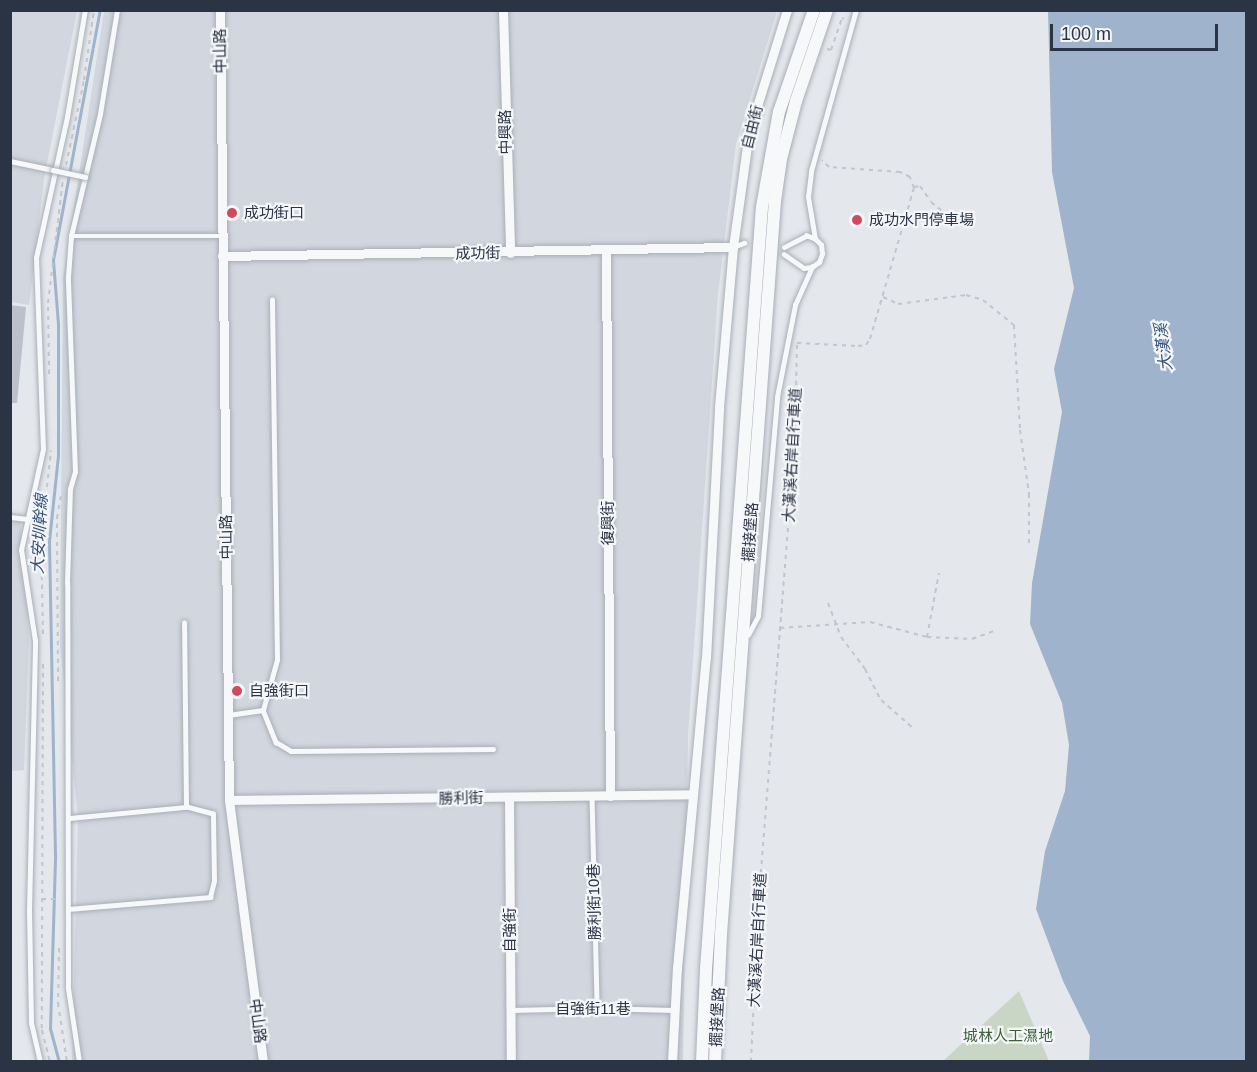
<!DOCTYPE html>
<html>
<head>
<meta charset="utf-8">
<style>
  body { margin:0 }
  #map { position:relative; width:1257px; height:1072px; overflow:hidden; background:#e4e7ec; font-family:Helvetica,"Noto Sans TC",sans-serif }
  div>[style] { position:absolute }
  [style*='--x'] { left:calc(var(--x)*1px); top:calc(var(--y)*1px); width:calc(var(--w)*1px); rotate:calc(var(--a)*1deg) }
  .built>* { inset:0; background:#d2d6de }
  .green>* { inset:0; background:#c9d6c5 }
  .water>* { inset:0; background:#9fb4cc }
  .stream>* { height:3px; margin:-1.5px; padding:0 1.5px; transform-origin:1.5px; border-radius:1.5px; background:#9fb4cc }
  .building>* { inset:0; background:#bbc0ca }
  .path>* { height:2px; margin-top:-1px; transform-origin:0; background:repeating-linear-gradient(90deg,#c2c5cb 0 4.5px,transparent 0 9px) }
  .roads { filter:drop-shadow(0 0 2px #a9aeb7) drop-shadow(0 0 2px #a9aeb7) }
  .service>* { height:4.5px; margin:-2.25px; padding:0 2.25px; transform-origin:2.25px; border-radius:2.25px; background:#f7f8fa }
  .minor>* { height:9px; margin:-4.5px; padding:0 4.5px; transform-origin:4.5px; border-radius:4.5px; background:#f7f8fa }
  .tertiary>* { height:12px; margin:-6px; padding:0 6px; transform-origin:6px; border-radius:6px; background:#f7f8fa }
  .bridges { filter:drop-shadow(0 0 2px #a9aeb7) drop-shadow(0 0 2px #a9aeb7) }
  .service-bridge>* { height:4.5px; margin:-2.25px; padding:0 2.25px; transform-origin:2.25px; border-radius:2.25px; background:#f7f8fa }
  .dots>* { width:16px; height:16px; translate:-50% -50%; box-sizing:border-box; border:3px solid #f4f6f9; border-radius:50% }
  span { translate:-50% -50%; white-space:nowrap; text-align:center; line-height:1.15; -webkit-text-stroke:4.5px #f4f6f9; paint-order:stroke }
  .street-label { font-size:15px; color:#2b3445 }
  .poi-label { font-size:15px; color:#2b3445 }
  .left { translate:0 -50%; text-align:left }
  .park-label { font-size:15px; color:#3f6138 }
  .water-label { font-size:16px; color:#34527a; font-style:italic }
  .frame { position:absolute; inset:0; border:12px solid #2b3445; pointer-events:none }
  .scale { position:absolute; left:1050px; top:24px; width:168px; height:27px; box-sizing:border-box; border:3px solid #2b3445; border-top:0; padding-left:8px; font-size:18px; line-height:21px; white-space:nowrap; color:#2b3445; -webkit-text-stroke:4px #f4f6f9; paint-order:stroke }
</style>
</head>
<body>
<div id="map">
  <div class="built">
    <div style="clip-path:polygon(10px 11px,77px 11px,44px 179px,29px 305px,11px 302px)"></div>
    <div style="clip-path:polygon(104px 11px,777px 11px,736px 144px,718px 294px,688px 736px,683px 1061px,72px 1061px,78px 817px,60px 645px,63px 278px)"></div>
    <div style="clip-path:polygon(20px 518px,29px 642px,24px 770px,11px 771px,10px 519px)"></div>
  </div>
  <div class="green">
    <div style="clip-path:polygon(1019px 991px,1049px 1061px,943px 1061px)"></div>
  </div>
  <div class="water">
    <div style="clip-path:polygon(1048px 11px,1246px 11px,1246px 1061px,1089px 1061px,1090px 1036px,1063px 981px,1036px 909px,1045px 851px,1065px 791px,1069px 745px,1062px 703px,1030px 624px,1032px 583px,1062px 412px,1054px 369px,1074px 288px,1052px 172px)"></div>
  </div>
  <div class="stream">
    <div style="--x:59;--y:1062;--w:35;--a:-105"></div>
    <div style="--x:50;--y:1028;--w:173;--a:-88.3"></div>
    <div style="--x:55;--y:855;--w:314;--a:-91.1"></div>
    <div style="--x:49;--y:541;--w:85;--a:-84"></div>
    <div style="--x:58;--y:456;--w:132;--a:-90"></div>
    <div style="--x:58;--y:324;--w:64;--a:-94.5"></div>
    <div style="--x:53;--y:260;--w:254;--a:-79.4"></div>
  </div>
  <div class="building">
    <div style="clip-path:polygon(10px 305px,26px 307px,17px 403px,10px 403px)"></div>
  </div>
  <div class="path">
    <div style="--x:827;--y:49;--w:4;--a:14"></div>
    <div style="--x:831;--y:50;--w:34;--a:-71"></div>
    <div style="--x:842;--y:18;--w:2;--a:27"></div>
    <div style="--x:66;--y:165;--w:87;--a:-78"></div>
    <div style="--x:84;--y:80;--w:71;--a:-81.9"></div>
    <div style="--x:914;--y:187;--w:6;--a:-9"></div>
    <div style="--x:920;--y:186;--w:19;--a:55"></div>
    <div style="--x:931;--y:202;--w:19;--a:39"></div>
    <div style="--x:883;--y:297;--w:17;--a:25"></div>
    <div style="--x:898;--y:304;--w:69;--a:-7.5"></div>
    <div style="--x:966;--y:295;--w:18;--a:16"></div>
    <div style="--x:983;--y:300;--w:40;--a:39"></div>
    <div style="--x:1014;--y:325;--w:105;--a:86.7"></div>
    <div style="--x:1020;--y:430;--w:65;--a:82"></div>
    <div style="--x:1029;--y:494;--w:54;--a:90"></div>
    <div style="--x:49;--y:374;--w:71;--a:-90.8"></div>
    <div style="--x:48;--y:303;--w:125;--a:-83.1"></div>
    <div style="--x:828;--y:603;--w:36;--a:69"></div>
    <div style="--x:841;--y:637;--w:40;--a:53"></div>
    <div style="--x:865;--y:669;--w:35;--a:63"></div>
    <div style="--x:881;--y:700;--w:44;--a:41.3"></div>
    <div style="--x:780;--y:628;--w:90;--a:-3.8"></div>
    <div style="--x:870;--y:622;--w:59;--a:14.7"></div>
    <div style="--x:927;--y:637;--w:45;--a:2.5"></div>
    <div style="--x:972;--y:639;--w:23;--a:-20"></div>
    <div style="--x:43;--y:634;--w:93;--a:-91.2"></div>
    <div style="--x:41;--y:541;--w:91;--a:-83.7"></div>
    <div style="--x:927;--y:637;--w:65;--a:-79.4"></div>
    <div style="--x:43;--y:664;--w:366;--a:90.2"></div>
    <div style="--x:42;--y:1030;--w:33;--a:76"></div>
    <div style="--x:58;--y:681;--w:163;--a:-90.4"></div>
    <div style="--x:57;--y:518;--w:22;--a:-80"></div>
    <div style="--x:42;--y:899;--w:18;--a:0"></div>
    <div style="--x:59;--y:948;--w:55;--a:91"></div>
    <div style="--x:58;--y:1003;--w:60;--a:81.3"></div>
    <div style="--x:751;--y:1062;--w:153;--a:-87.4"></div>
    <div style="--x:758;--y:909;--w:471;--a:-85.5"></div>
    <div style="--x:795;--y:439;--w:96;--a:-88.8"></div>
    <div style="--x:797;--y:343;--w:61;--a:2.8"></div>
    <div style="--x:858;--y:346;--w:8;--a:-7"></div>
    <div style="--x:866;--y:345;--w:7;--a:-56"></div>
    <div style="--x:870;--y:339;--w:157;--a:-73.8"></div>
    <div style="--x:914;--y:188;--w:12;--a:-110"></div>
    <div style="--x:910;--y:177;--w:11;--a:-153"></div>
    <div style="--x:900;--y:172;--w:71;--a:-176"></div>
    <div style="--x:829;--y:167;--w:10;--a:-135"></div>
  </div>
  <div class="roads">
    <div class="service">
      <div style="--x:10;--y:161;--w:44;--a:11.8"></div>
      <div style="--x:71;--y:236;--w:151;--a:0"></div>
      <div style="--x:815;--y:239;--w:43;--a:-99.5"></div>
      <div style="--x:808;--y:197;--w:26;--a:-83"></div>
      <div style="--x:811;--y:171;--w:167;--a:-74.4"></div>
      <div style="--x:733;--y:247;--w:12;--a:-20"></div>
      <div style="--x:784;--y:254;--w:24;--a:35"></div>
      <div style="--x:804;--y:268;--w:8;--a:-7"></div>
      <div style="--x:812;--y:267;--w:9;--a:-36"></div>
      <div style="--x:819;--y:262;--w:9;--a:-69"></div>
      <div style="--x:822;--y:254;--w:9;--a:-96"></div>
      <div style="--x:821;--y:245;--w:8;--a:-135"></div>
      <div style="--x:815;--y:239;--w:9;--a:-159"></div>
      <div style="--x:807;--y:236;--w:25;--a:153"></div>
      <div style="--x:10;--y:517;--w:18;--a:6"></div>
      <div style="--x:748;--y:635;--w:21;--a:-62"></div>
      <div style="--x:758;--y:616;--w:220;--a:-85"></div>
      <div style="--x:777;--y:397;--w:94;--a:-78.9"></div>
      <div style="--x:795;--y:305;--w:42;--a:-65.9"></div>
      <div style="--x:263;--y:710;--w:35;--a:68"></div>
      <div style="--x:276;--y:742;--w:17;--a:31"></div>
      <div style="--x:291;--y:751;--w:202;--a:-0.6"></div>
      <div style="--x:228;--y:715;--w:35;--a:-8"></div>
      <div style="--x:263;--y:710;--w:52;--a:-74.4"></div>
      <div style="--x:277;--y:660;--w:360;--a:-90.8"></div>
      <div style="--x:592;--y:796;--w:212;--a:88.6"></div>
      <div style="--x:69;--y:818;--w:118;--a:-5.4"></div>
      <div style="--x:186;--y:807;--w:184;--a:-90.6"></div>
      <div style="--x:68;--y:909;--w:143;--a:-4.8"></div>
      <div style="--x:210;--y:897;--w:16;--a:-76"></div>
      <div style="--x:214;--y:881;--w:67;--a:-90.9"></div>
      <div style="--x:213;--y:814;--w:28;--a:-165"></div>
      <div style="--x:511;--y:1010;--w:86;--a:-1.3"></div>
      <div style="--x:597;--y:1008;--w:77;--a:1.5"></div>
      <div style="--x:40;--y:1062;--w:40;--a:-103"></div>
      <div style="--x:31;--y:1023;--w:112;--a:-91"></div>
      <div style="--x:29;--y:911;--w:270;--a:-88.7"></div>
      <div style="--x:35;--y:641;--w:92;--a:-98.7"></div>
      <div style="--x:21;--y:550;--w:103;--a:-77.7"></div>
      <div style="--x:43;--y:449;--w:191;--a:-92.1"></div>
      <div style="--x:36;--y:258;--w:144;--a:-77.6"></div>
      <div style="--x:67;--y:117;--w:109;--a:-80.5"></div>
      <div style="--x:79;--y:1062;--w:75;--a:-98.5"></div>
      <div style="--x:68;--y:988;--w:405;--a:-90.1"></div>
      <div style="--x:67;--y:583;--w:94;--a:-88.2"></div>
      <div style="--x:70;--y:489;--w:18;--a:-74"></div>
      <div style="--x:75;--y:472;--w:195;--a:-92.1"></div>
      <div style="--x:68;--y:277;--w:41;--a:-85.8"></div>
      <div style="--x:71;--y:236;--w:125;--a:-76.6"></div>
      <div style="--x:100;--y:114;--w:105;--a:-80.7"></div>
    </div>
    <div class="minor">
      <div style="--x:220;--y:10;--w:790;--a:89.35"></div>
      <div style="--x:229;--y:800;--w:264;--a:82.6"></div>
      <div style="--x:503;--y:10;--w:243;--a:88.3"></div>
      <div style="--x:606;--y:250;--w:546;--a:89.58"></div>
      <div style="--x:222;--y:256;--w:511;--a:-1.01"></div>
      <div style="--x:509;--y:798;--w:264;--a:89.6"></div>
      <div style="--x:229;--y:800;--w:464;--a:-0.7"></div>
      <div style="--x:672;--y:1062;--w:94;--a:-87"></div>
      <div style="--x:677;--y:968;--w:311;--a:-84.7"></div>
      <div style="--x:706;--y:658;--w:251;--a:-87"></div>
      <div style="--x:719;--y:407;--w:161;--a:-85"></div>
      <div style="--x:733;--y:247;--w:116;--a:-82.1"></div>
      <div style="--x:749;--y:132;--w:128;--a:-72.7"></div>
    </div>
    <div class="tertiary">
      <div style="--x:702;--y:1062;--w:93;--a:-87.5"></div>
      <div style="--x:706;--y:969;--w:764;--a:-85.8"></div>
      <div style="--x:762;--y:207;--w:97;--a:-79.9"></div>
      <div style="--x:779;--y:112;--w:108;--a:-71.1"></div>
      <div style="--x:715;--y:1062;--w:128;--a:-87.3"></div>
      <div style="--x:721;--y:934;--w:735;--a:-85.79"></div>
      <div style="--x:775;--y:201;--w:42;--a:-81.9"></div>
      <div style="--x:781;--y:159;--w:60;--a:-75.5"></div>
      <div style="--x:796;--y:101;--w:96;--a:-71.2"></div>
    </div>
  </div>
  <div class="bridges">
    <div class="service-bridge">
      <div style="--x:53;--y:170;--w:33;--a:12"></div>
    </div>
  </div>
  <div class="dots">
    <div style="left:232px;top:213px;background:#d1495b"></div>
    <div style="left:857px;top:220px;background:#d1495b"></div>
    <div style="left:237px;top:691px;background:#d1495b"></div>
  </div>
  <div class="street-label">
    <span style="left:220px;top:51px;rotate:-91deg">中山路</span>
    <span style="left:752px;top:127px;rotate:-76deg">自由街</span>
    <span style="left:505px;top:132px;rotate:-91deg">中興路</span>
    <span style="left:478px;top:253px;rotate:-1deg">成功街</span>
    <span style="left:792px;top:455px;rotate:-87deg">大漢溪右岸自行車道</span>
    <span style="left:608px;top:523px;rotate:-90deg">復興街</span>
    <span style="left:750px;top:532px;rotate:-86deg">擺接堡路</span>
    <span style="left:226px;top:537px;rotate:-91deg">中山路</span>
    <span style="left:461px;top:798px;rotate:-1deg">勝利街</span>
    <span style="left:594px;top:902px;rotate:-91deg">勝利街10巷</span>
    <span style="left:510px;top:930px;rotate:-90deg">自強街</span>
    <span style="left:757px;top:940px;rotate:-87deg">大漢溪右岸自行車道</span>
    <span style="left:593px;top:1009px">自強街11巷</span>
    <span style="left:717px;top:1017px;rotate:-87deg">擺接堡路</span>
    <span style="left:258px;top:1021px;rotate:82deg">中山路</span>
  </div>
  <div class="poi-label">
    <span class="left" style="left:244px;top:213px">成功街口</span>
    <span class="left" style="left:869px;top:220px">成功水門停車場</span>
    <span class="left" style="left:249px;top:691px">自強街口</span>
  </div>
  <div class="park-label">
    <span style="left:1008px;top:1036px">城林人工濕地</span>
  </div>
  <div class="water-label">
    <span style="left:1164px;top:347px;rotate:-97deg">大漢溪</span>
    <span style="left:40px;top:534px;rotate:-87deg">大安圳幹線</span>
  </div>
  <div class="frame"></div>
  <div class="scale">100 m</div>
</div>
</body>
</html>
